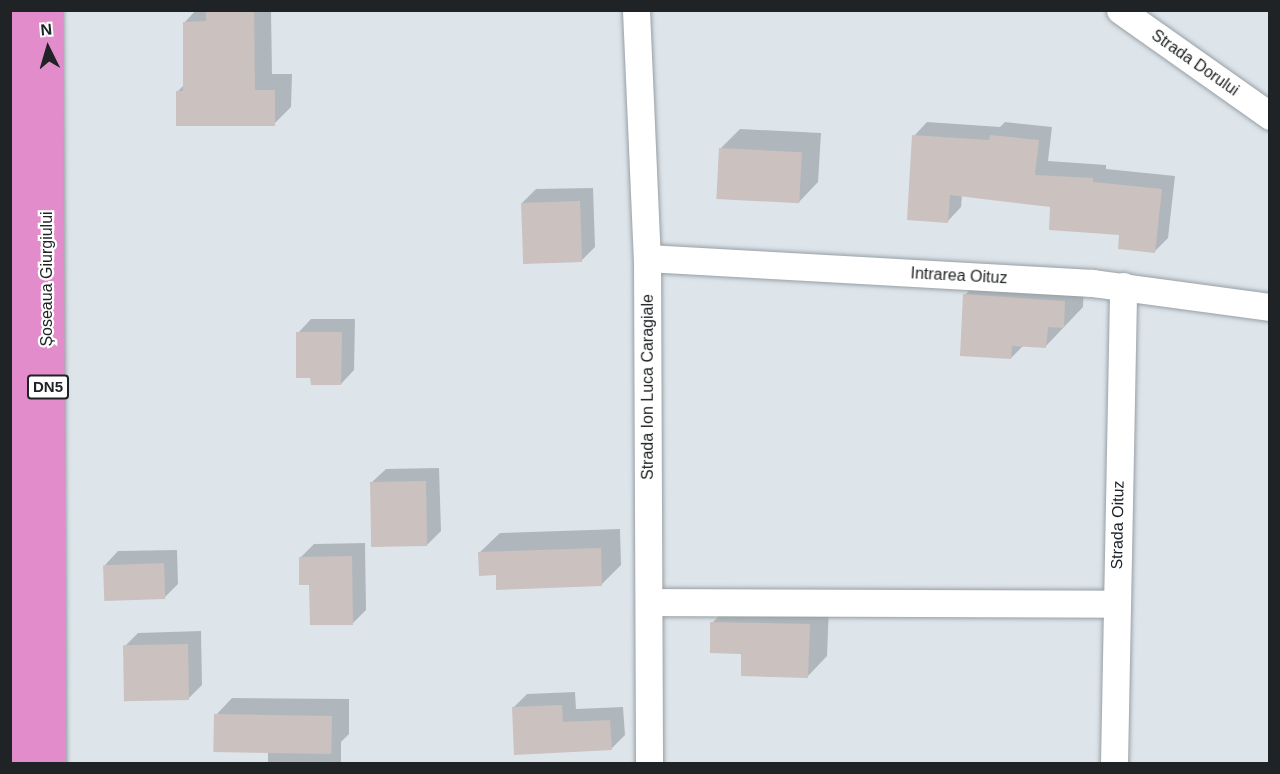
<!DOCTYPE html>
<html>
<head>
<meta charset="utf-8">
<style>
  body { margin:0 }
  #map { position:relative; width:1280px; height:774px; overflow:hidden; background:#dde5eb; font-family:Arial,sans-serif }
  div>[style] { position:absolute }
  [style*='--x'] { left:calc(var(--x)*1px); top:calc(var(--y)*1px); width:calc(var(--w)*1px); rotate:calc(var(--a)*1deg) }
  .shadow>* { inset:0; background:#0003 }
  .building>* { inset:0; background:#cbc1bf; transform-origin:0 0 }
  .roads { filter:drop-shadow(0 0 2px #989fa4) drop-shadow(0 0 2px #989fa4) }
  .minor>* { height:27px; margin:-13.5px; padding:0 13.5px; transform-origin:13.5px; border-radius:13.5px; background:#fff }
  .trunk>* { height:33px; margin:-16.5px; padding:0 16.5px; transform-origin:16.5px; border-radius:16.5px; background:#e28ccb }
  span { translate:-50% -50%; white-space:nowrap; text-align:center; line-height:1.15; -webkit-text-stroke:4.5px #fff; paint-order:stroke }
  .shield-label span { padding:2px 4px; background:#fff; border:2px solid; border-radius:4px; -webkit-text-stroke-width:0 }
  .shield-label { font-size:15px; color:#202325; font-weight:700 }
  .street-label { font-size:16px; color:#202325 }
  .frame { position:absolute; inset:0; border:12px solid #202325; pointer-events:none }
  .north { position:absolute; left:18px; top:18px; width:60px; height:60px; -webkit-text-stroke:4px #fff; paint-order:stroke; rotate:355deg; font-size:16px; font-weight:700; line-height:24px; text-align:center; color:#202325 }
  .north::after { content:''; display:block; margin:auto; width:21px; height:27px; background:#202325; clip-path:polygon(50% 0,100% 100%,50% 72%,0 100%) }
</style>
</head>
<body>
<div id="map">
  <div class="shadow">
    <div style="clip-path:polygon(196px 10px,271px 10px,272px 74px,292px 74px,291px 107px,274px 124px,178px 91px,185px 84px,184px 23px)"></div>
    <div style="clip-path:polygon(927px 122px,1000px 127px,1005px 122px,1052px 127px,1048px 161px,1106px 165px,1106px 169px,1175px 176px,1168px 238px,1154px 252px,1121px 233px,1052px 206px,962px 195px,961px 207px,948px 221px,914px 136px)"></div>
    <div style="clip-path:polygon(740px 129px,821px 133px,818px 182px,799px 202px,720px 149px)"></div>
    <div style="clip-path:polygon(593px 188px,595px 247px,581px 261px,522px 203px,536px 189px)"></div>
    <div style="clip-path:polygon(984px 275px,1084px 281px,1083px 307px,1046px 346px,1024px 345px,1011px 358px,965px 295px)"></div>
    <div style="clip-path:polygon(311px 319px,355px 319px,354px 370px,341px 384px,298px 333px)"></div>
    <div style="clip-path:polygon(439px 468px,441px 531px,427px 545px,372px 482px,386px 469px)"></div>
    <div style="clip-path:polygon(620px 529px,621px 565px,601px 585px,497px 574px,480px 552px,500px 533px)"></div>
    <div style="clip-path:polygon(365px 543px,366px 610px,353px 623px,311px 583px,300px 558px,314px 544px)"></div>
    <div style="clip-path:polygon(177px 550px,178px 584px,164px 598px,105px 565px,118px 551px)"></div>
    <div style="clip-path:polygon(732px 603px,829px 605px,827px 656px,808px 676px,743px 652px,712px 623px)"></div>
    <div style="clip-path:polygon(201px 631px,202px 685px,188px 699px,124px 647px,138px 633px)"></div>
    <div style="clip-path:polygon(575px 692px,576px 709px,623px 707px,625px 735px,611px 749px,513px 708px,527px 694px)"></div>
    <div style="clip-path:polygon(232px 698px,349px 699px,349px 734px,341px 742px,341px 764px,268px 764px,268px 751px,216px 715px)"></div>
  </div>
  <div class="building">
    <div style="clip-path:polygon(206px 10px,254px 10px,255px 90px,275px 90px,275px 126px,176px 126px,176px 91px,183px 91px,183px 22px,206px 21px)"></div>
    <div style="clip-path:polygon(912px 135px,989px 140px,990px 135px,1039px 140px,1035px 175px,1093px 178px,1093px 182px,1162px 189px,1155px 253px,1118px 249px,1119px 235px,1049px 230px,1050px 207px,950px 195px,948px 223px,907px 220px)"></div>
    <div style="left:719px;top:148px;width:83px;height:51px;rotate:3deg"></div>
    <div style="left:580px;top:201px;width:61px;height:59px;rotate:88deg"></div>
    <div style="clip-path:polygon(963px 294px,1065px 301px,1064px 328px,1048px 327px,1046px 348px,1012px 346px,1011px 359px,960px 356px)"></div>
    <div style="clip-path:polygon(296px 332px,342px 332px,341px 385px,311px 385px,310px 378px,296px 378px)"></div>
    <div style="left:426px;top:481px;width:65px;height:56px;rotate:89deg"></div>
    <div style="clip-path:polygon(601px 548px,602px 586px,496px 590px,496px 575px,479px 576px,478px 552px)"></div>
    <div style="clip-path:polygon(352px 556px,353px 625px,310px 625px,309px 585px,299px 585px,299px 557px)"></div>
    <div style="left:164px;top:563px;width:36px;height:61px;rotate:88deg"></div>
    <div style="clip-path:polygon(710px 622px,810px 624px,808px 678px,741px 676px,741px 654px,710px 653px)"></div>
    <div style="left:188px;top:644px;width:56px;height:65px;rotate:89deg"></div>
    <div style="clip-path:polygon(562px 705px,563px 722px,610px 720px,612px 750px,514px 755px,512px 707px)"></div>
    <div style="left:214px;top:714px;width:118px;height:38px;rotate:1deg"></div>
  </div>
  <div class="roads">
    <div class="minor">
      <div style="--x:636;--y:10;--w:248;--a:87.5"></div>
      <div style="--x:647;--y:258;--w:506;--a:89.77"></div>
      <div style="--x:1120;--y:10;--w:184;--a:35.2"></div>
      <div style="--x:647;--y:258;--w:446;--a:3.2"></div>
      <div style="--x:1092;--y:283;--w:180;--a:7.7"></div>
      <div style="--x:650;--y:602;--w:466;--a:0.2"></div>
      <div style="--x:1114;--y:764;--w:478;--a:-88.9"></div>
    </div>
    <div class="trunk">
      <div style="--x:20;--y:10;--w:754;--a:89.7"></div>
      <div style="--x:46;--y:10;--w:754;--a:89.77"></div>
    </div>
  </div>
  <div class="shield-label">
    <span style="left:48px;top:387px">DN5</span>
  </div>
  <div class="street-label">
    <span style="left:1195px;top:63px;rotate:35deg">Strada Dorului</span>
    <span style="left:959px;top:276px;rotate:3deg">Intrarea Oituz</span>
    <span style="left:47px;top:279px;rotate:-90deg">Șoseaua Giurgiului</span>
    <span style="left:648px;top:387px;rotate:-90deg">Strada Ion Luca Caragiale</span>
    <span style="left:1118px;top:525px;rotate:-89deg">Strada Oituz</span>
  </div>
  <div class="frame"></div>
  <div class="north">N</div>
</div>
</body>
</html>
